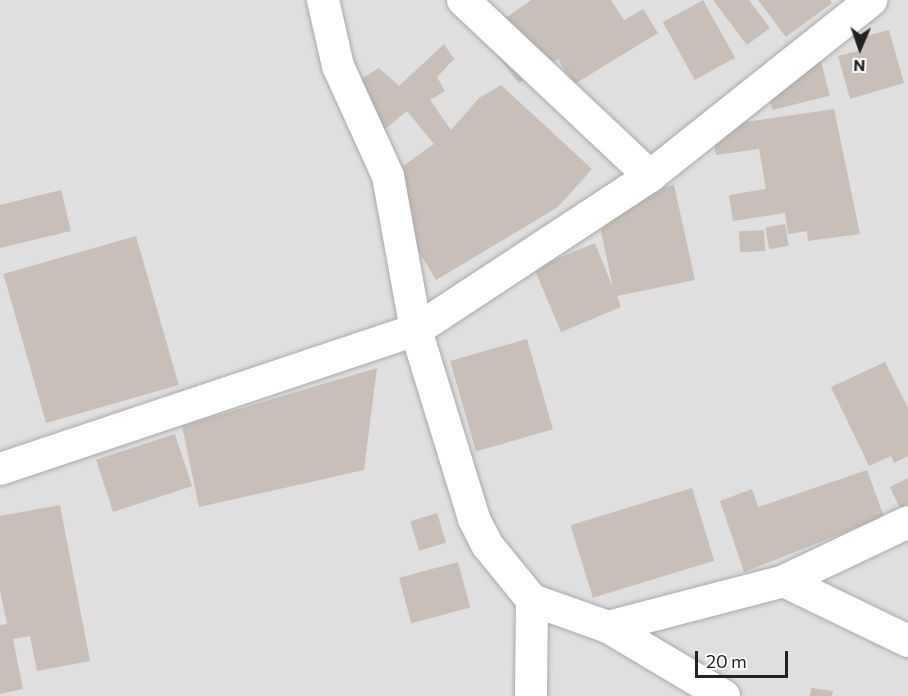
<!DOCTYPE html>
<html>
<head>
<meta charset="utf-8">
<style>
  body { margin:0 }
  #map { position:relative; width:908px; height:696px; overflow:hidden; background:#f2efe9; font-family:Commissioner,sans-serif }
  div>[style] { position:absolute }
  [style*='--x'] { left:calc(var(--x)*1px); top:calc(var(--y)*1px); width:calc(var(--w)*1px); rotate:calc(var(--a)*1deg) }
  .residential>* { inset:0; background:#e0dfdf; transform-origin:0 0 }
  .building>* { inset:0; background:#c7bfb8; transform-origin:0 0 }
  .roads { filter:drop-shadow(0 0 2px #a9a9a9) drop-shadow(0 0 2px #a9a9a9) }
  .minor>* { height:32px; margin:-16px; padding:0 16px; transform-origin:16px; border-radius:16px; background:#fff }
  span { translate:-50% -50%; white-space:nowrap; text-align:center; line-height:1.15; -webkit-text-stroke:4.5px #fff; paint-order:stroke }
  .north { position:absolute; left:830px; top:18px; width:60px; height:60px; -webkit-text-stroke:4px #fff; paint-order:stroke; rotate:182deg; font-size:16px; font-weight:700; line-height:24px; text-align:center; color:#222 }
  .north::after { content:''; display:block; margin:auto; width:21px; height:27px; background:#222; clip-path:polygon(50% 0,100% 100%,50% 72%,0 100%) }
  .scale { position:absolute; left:695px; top:651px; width:93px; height:27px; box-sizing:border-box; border:3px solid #222; border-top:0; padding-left:8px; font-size:18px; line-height:21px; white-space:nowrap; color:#222; -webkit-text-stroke:4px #fff; paint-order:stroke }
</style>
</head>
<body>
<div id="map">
  <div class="residential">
    <div style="left:0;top:0;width:908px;height:696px"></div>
  </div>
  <div class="building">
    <div style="clip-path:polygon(531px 0,611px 0,624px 20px,643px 9px,658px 33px,573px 85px,558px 59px,519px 83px,481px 36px)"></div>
    <div style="left:703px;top:0;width:66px;height:46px;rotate:61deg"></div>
    <div style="clip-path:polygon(713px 0,749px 0,770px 28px,747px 45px)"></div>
    <div style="clip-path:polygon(758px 0,830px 0,832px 3px,786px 37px)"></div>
    <div style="clip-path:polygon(889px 30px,904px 83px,850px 99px,838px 56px,858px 51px,855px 39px)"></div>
    <div style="clip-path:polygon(444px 44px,454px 59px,437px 77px,445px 91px,430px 100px,451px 130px,479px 98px,501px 85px,592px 169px,558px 207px,436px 280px,378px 184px,434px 144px,407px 111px,377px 136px,348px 87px,379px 68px,399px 86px)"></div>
    <div style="left:820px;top:57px;width:40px;height:59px;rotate:76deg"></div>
    <div style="clip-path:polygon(834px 109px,860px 234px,808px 241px,807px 231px,788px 234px,785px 213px,733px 221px,729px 195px,766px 189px,759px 149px,716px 155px,711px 127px)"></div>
    <div style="clip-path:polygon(674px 185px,695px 280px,617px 296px,621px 307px,561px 332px,534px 268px,595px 243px,613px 288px,595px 202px)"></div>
    <div style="clip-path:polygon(61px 190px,71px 231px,0 248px,0 205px)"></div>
    <div style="left:785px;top:224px;width:22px;height:20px;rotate:80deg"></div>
    <div style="left:764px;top:230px;width:21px;height:25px;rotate:87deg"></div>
    <div style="left:136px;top:236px;width:155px;height:138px;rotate:74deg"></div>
    <div style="left:527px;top:339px;width:94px;height:80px;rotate:74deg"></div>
    <div style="clip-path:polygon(885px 362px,908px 408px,908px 456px,894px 463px,891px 456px,869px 466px,831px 387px)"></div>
    <div style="clip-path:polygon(377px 368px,364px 470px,199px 507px,182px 426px)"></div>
    <div style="left:175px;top:434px;width:55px;height:83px;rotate:72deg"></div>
    <div style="clip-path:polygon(867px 470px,884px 517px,744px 572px,720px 501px,752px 489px,758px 507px)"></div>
    <div style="clip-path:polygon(908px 478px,908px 504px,900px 508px,890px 487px)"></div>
    <div style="left:692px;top:488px;width:76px;height:127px;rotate:73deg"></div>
    <div style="clip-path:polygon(60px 505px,90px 661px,37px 671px,30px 636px,13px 639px,23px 689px,0 694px,0 625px,7px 624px,0 590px,0 516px)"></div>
    <div style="left:437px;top:513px;width:31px;height:28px;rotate:73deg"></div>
    <div style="left:458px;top:562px;width:47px;height:61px;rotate:75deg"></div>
    <div style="clip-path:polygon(811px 688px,833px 691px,832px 696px,810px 696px)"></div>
  </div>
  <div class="roads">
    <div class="minor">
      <div style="--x:323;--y:0;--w:68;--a:77.2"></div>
      <div style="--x:338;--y:66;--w:121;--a:65.6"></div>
      <div style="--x:388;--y:176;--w:157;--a:79.7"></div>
      <div style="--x:416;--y:330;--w:198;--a:72.9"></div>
      <div style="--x:474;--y:519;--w:30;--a:63"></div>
      <div style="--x:488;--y:546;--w:70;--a:50.8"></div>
      <div style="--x:532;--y:600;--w:81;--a:19.6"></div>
      <div style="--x:608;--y:627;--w:135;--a:30.7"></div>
      <div style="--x:463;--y:0;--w:257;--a:43.3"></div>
      <div style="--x:0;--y:469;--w:439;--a:-18.5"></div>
      <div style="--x:416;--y:330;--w:280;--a:-33.3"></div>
      <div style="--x:650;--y:176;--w:283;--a:-38.5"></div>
      <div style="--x:784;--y:581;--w:138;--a:25.8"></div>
      <div style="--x:608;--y:627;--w:182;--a:-14.6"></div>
      <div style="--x:784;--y:581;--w:137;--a:-25.4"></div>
      <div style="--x:531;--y:696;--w:96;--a:-89.4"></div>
    </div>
  </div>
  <div class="north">N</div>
  <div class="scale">20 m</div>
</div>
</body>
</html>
